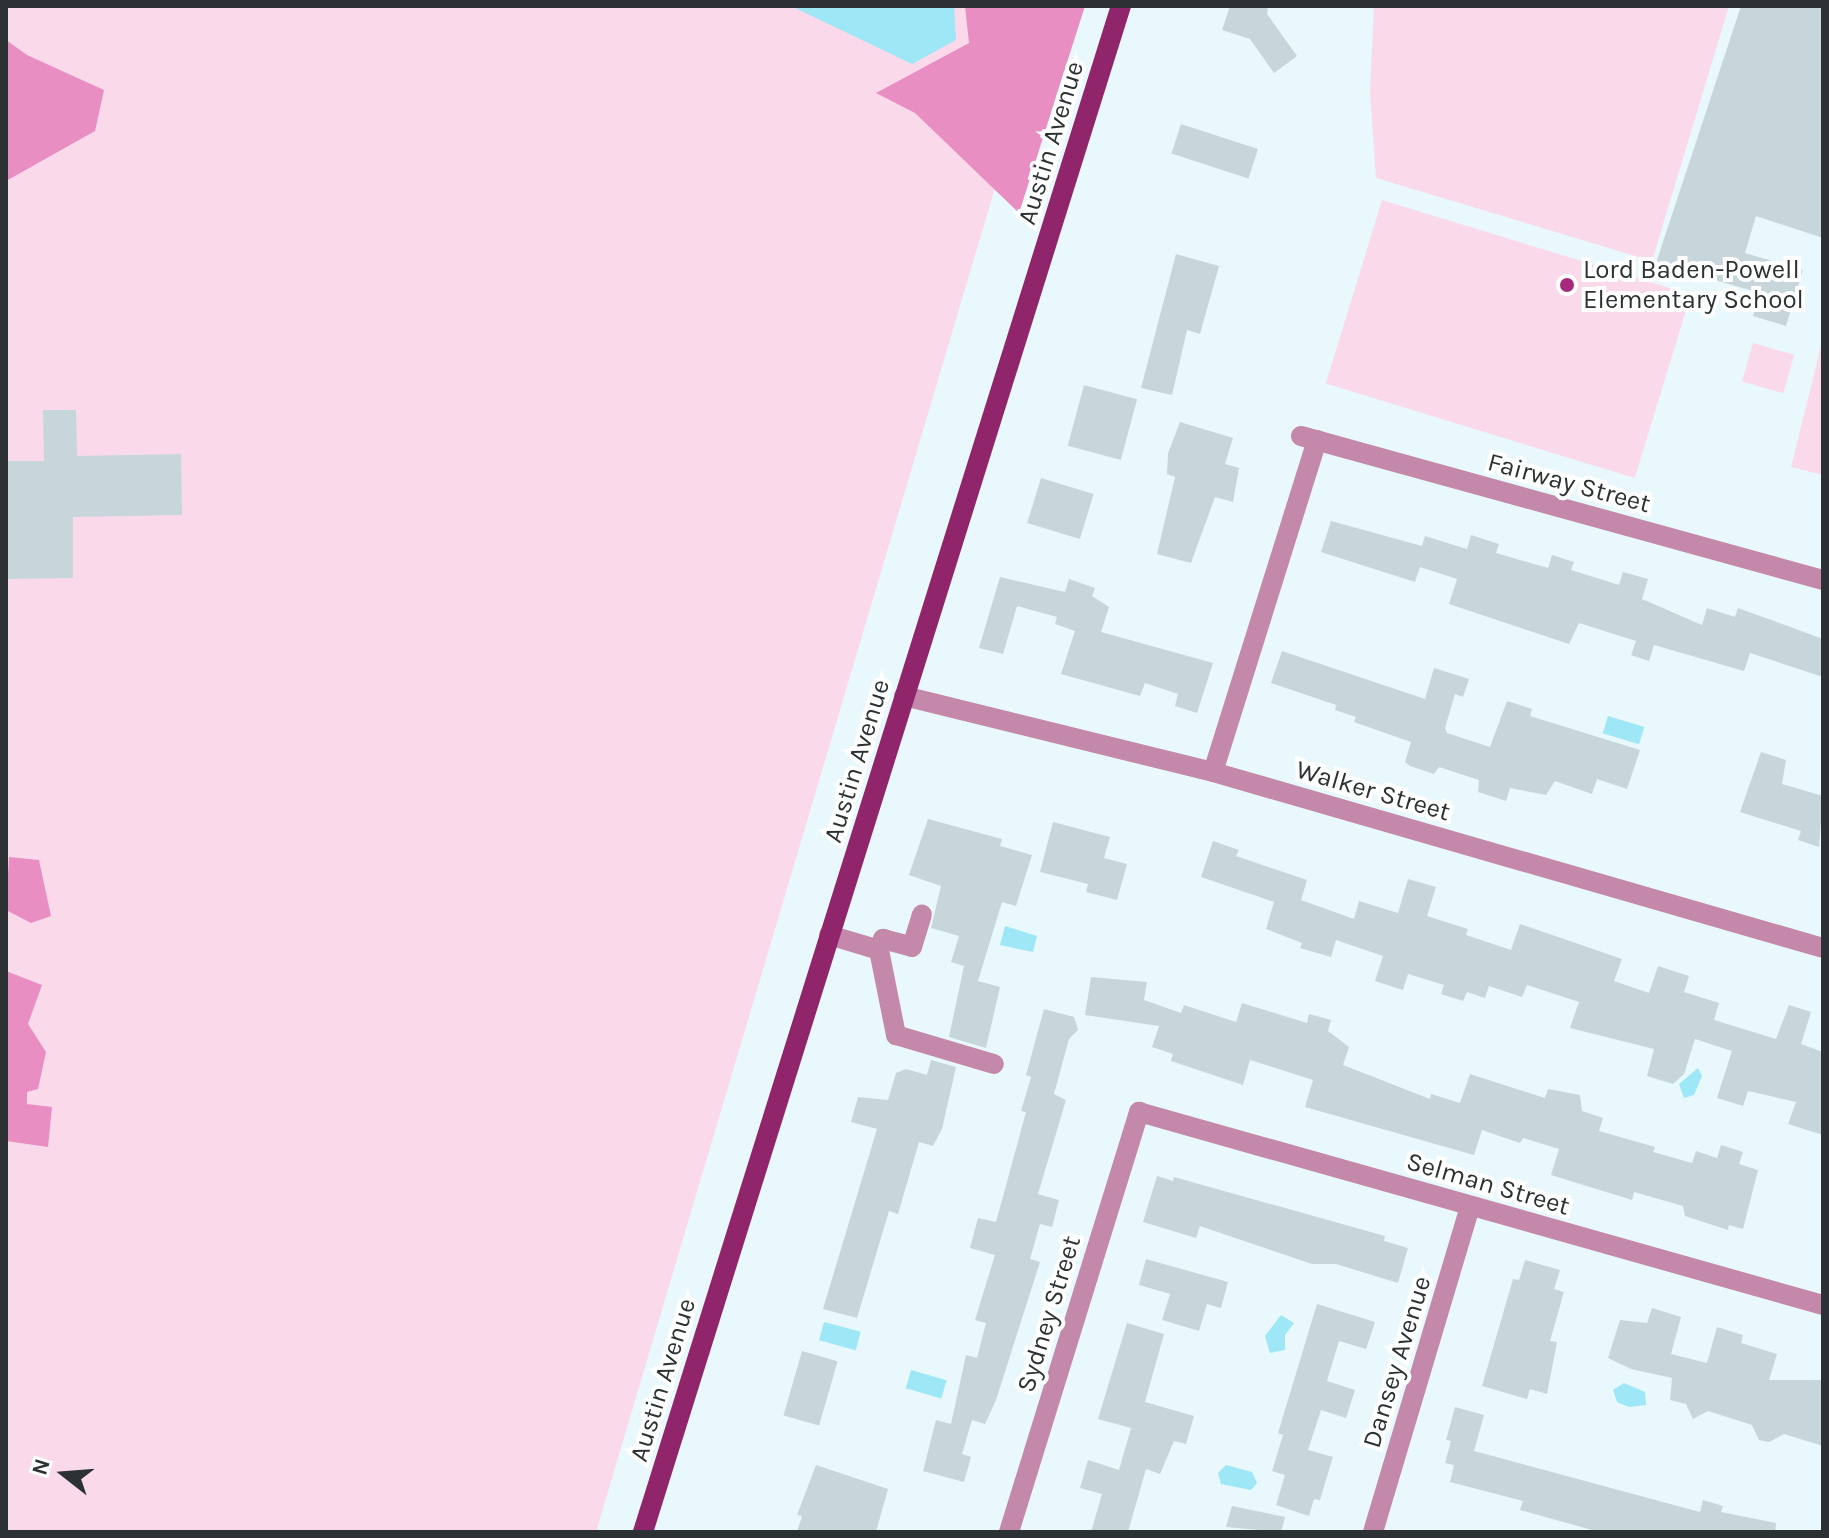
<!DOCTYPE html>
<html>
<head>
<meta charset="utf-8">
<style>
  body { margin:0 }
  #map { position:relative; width:1829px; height:1538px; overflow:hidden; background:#e8f8fc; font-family:Karla,sans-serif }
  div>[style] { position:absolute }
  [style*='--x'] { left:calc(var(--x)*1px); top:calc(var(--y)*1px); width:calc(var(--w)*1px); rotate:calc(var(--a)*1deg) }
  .green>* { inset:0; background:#fad9ea; transform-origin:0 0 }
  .forest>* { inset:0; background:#e98ec3 }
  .water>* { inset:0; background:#9de7f7; transform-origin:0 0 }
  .building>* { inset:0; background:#c7d6da; transform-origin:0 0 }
  .minor>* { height:20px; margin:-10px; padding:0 10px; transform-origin:10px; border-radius:10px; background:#c489aa }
  .major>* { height:20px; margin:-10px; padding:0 10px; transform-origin:10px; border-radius:10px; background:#90256b }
  .dots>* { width:22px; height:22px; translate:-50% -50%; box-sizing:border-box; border:4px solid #fff; border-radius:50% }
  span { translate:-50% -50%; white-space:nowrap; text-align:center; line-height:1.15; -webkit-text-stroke:8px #fff; paint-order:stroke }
  .street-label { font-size:26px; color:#2c3233 }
  .poi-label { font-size:26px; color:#2c3233 }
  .left { translate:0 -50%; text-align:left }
  .frame { position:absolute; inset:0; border:8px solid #2c3233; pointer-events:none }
  .north { position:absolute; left:24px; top:1434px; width:80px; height:80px; -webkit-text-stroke:6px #fff; paint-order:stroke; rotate:287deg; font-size:22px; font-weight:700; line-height:32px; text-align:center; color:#2c3233 }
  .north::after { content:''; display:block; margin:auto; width:28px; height:36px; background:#2c3233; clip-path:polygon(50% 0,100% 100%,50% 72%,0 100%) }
</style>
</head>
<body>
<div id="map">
  <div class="green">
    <div style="clip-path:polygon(6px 6px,1049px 6px,596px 1532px,6px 1532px)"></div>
    <div style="clip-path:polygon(1374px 6px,1729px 6px,1652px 261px,1376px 178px,1370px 93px)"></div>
    <div style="left:1382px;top:200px;width:323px;height:192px;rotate:17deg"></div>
    <div style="left:1753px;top:343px;width:43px;height:40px;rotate:16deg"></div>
    <div style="clip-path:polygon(1821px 346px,1823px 347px,1823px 475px,1791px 467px)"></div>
  </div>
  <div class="forest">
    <div style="clip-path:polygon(965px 6px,1085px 6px,1019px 213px,915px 113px,876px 93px,969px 43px)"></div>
    <div style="clip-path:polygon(6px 40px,27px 55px,104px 90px,95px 131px,6px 181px)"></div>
    <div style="clip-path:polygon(9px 857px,39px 860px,51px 916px,31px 923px,6px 910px)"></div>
    <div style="clip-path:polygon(6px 971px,42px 985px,28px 1024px,46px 1052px,38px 1089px,27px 1092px,27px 1104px,52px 1107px,48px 1147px,6px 1141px)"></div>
  </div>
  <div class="water">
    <div style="clip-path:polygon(791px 6px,954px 6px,956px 40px,912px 64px)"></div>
    <div style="left:1608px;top:716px;width:38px;height:18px;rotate:17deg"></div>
    <div style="clip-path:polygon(1005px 926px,1037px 936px,1033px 952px,1000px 945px)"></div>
    <div style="clip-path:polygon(1698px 1068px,1702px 1076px,1694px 1095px,1684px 1098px,1679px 1084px)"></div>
    <div style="clip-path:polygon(1281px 1315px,1294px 1323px,1285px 1335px,1285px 1350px,1270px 1353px,1265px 1336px)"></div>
    <div style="left:824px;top:1322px;width:38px;height:19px;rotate:15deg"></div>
    <div style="left:911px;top:1370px;width:37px;height:19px;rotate:16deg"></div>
    <div style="clip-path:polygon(1624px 1383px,1645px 1392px,1646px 1405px,1629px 1407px,1617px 1402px,1613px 1390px)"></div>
    <div style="clip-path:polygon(1226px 1465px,1252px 1472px,1257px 1483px,1251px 1490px,1221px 1484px,1218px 1473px)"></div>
  </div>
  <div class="building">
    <div style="clip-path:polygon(1230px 6px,1268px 6px,1267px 14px,1297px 56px,1274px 73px,1250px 39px,1222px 30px)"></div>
    <div style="clip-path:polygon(1741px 6px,1823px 6px,1823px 238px,1756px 216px,1745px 253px,1803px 270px,1786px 326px,1753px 316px,1760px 293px,1656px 263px)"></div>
    <div style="left:1181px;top:124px;width:81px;height:31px;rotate:18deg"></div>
    <div style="clip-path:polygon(1176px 254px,1219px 266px,1200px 334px,1187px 330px,1172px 395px,1141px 388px)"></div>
    <div style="left:1084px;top:385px;width:55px;height:63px;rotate:15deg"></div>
    <div style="clip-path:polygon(43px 410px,76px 410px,77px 456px,181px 454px,182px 515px,73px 517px,73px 578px,6px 579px,6px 461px,44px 461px)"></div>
    <div style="clip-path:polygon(1180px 422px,1233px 438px,1225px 464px,1239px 468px,1233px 502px,1215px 497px,1191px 563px,1157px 554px,1175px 477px,1167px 474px,1168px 453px)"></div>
    <div style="left:1041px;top:478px;width:55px;height:47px;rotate:17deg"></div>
    <div style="clip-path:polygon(1331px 521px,1422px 546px,1425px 536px,1467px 549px,1471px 535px,1499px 544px,1496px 553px,1548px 568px,1552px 555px,1574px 562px,1571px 570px,1619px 585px,1623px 572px,1648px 579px,1642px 599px,1702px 625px,1707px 608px,1735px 617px,1738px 608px,1823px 639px,1823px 677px,1750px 653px,1744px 671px,1654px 645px,1649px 661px,1631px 655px,1636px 641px,1579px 623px,1569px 644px,1449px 604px,1457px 579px,1420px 567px,1415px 582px,1321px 552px)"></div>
    <div style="clip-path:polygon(1000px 577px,1065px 592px,1069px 579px,1095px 588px,1092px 596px,1109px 607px,1101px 632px,1213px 663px,1197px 713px,1175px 706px,1178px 694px,1145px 683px,1140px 696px,1061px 674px,1075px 631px,1055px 624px,1057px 617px,1017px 606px,1003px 654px,979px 648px)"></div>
    <div style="clip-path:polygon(1282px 651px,1425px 699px,1434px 668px,1469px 679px,1463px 697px,1455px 694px,1445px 728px,1447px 733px,1490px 747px,1507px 701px,1532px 709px,1530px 716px,1640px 750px,1627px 789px,1597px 779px,1592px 794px,1555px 781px,1546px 795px,1510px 788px,1506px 801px,1478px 792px,1479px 780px,1439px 767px,1434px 774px,1410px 766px,1405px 762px,1411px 742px,1354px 722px,1356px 717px,1335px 710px,1336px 705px,1271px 683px)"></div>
    <div style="clip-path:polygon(1761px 752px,1786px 760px,1782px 784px,1823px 796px,1819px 847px,1798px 840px,1801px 831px,1740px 812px)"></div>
    <div style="clip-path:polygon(928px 819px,1002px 839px,1000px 846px,1032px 855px,1016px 906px,1002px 902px,978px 981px,1000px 987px,986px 1048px,949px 1037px,964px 966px,951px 962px,959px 936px,931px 928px,941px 886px,909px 875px)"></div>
    <div style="clip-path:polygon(1053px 822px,1110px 837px,1104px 858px,1127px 864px,1117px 900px,1086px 892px,1088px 884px,1040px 872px)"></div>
    <div style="clip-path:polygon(1213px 841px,1239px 850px,1236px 856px,1307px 880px,1301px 900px,1354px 919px,1359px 901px,1398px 913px,1408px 879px,1436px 887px,1427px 916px,1468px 929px,1466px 935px,1511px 950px,1520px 924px,1622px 959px,1614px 981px,1649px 993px,1658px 966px,1689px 976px,1684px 992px,1719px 1003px,1714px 1020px,1776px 1039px,1789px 1005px,1811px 1012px,1801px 1044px,1823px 1052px,1823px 1135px,1788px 1124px,1796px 1102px,1748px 1091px,1743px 1106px,1717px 1098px,1732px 1051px,1695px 1039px,1684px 1074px,1673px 1084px,1647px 1076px,1654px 1049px,1570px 1028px,1579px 1002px,1527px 985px,1522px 997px,1489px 986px,1485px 998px,1467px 992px,1463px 1001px,1441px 994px,1444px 985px,1408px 974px,1403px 990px,1375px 981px,1383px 956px,1336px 940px,1331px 957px,1300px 948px,1302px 943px,1266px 929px,1274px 902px,1201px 877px)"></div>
    <div style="clip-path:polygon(1091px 977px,1147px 982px,1144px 1000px,1181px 1013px,1184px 1005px,1236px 1022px,1242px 1003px,1307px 1023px,1309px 1014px,1331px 1020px,1328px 1031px,1349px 1047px,1343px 1065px,1430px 1099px,1431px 1094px,1460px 1103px,1470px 1074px,1545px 1098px,1548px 1089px,1580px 1095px,1582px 1111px,1603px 1118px,1599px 1131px,1655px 1147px,1653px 1152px,1692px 1163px,1696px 1151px,1717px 1158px,1721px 1145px,1743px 1152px,1739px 1164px,1758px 1170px,1743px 1229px,1729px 1225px,1728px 1230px,1685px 1216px,1683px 1206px,1634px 1192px,1632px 1200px,1551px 1175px,1559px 1149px,1523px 1138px,1520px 1143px,1482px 1130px,1474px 1155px,1305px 1107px,1313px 1080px,1250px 1060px,1243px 1085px,1171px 1061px,1173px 1054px,1152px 1047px,1159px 1026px,1085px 1015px)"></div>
    <div style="clip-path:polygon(1044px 1009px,1074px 1017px,1078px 1030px,1069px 1039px,1054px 1094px,1066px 1100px,1038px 1194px,1059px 1200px,1052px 1227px,1040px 1224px,1030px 1259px,1040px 1262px,996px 1400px,985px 1424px,972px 1420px,962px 1454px,971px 1457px,964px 1482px,923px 1471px,936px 1420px,951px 1424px,966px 1355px,977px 1358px,986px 1323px,975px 1320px,995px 1255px,970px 1248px,978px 1218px,996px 1222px,1026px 1112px,1021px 1111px,1031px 1077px,1026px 1075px)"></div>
    <div style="clip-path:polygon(931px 1060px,956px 1067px,942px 1129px,933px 1146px,919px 1142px,898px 1214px,889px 1211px,857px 1318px,823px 1309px,877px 1129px,851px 1122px,858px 1097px,888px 1100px,896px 1073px,906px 1069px,927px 1075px)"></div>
    <div style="clip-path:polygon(1157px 1176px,1173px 1181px,1174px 1177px,1385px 1236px,1384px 1241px,1408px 1248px,1398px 1283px,1336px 1264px,1312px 1264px,1200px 1226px,1196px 1238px,1143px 1222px)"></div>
    <div style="clip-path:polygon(1146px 1259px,1228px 1282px,1221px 1308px,1207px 1304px,1199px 1331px,1162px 1320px,1170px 1294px,1139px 1285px)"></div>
    <div style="clip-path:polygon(1525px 1260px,1560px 1270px,1554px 1289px,1564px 1292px,1550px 1341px,1557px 1342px,1547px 1394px,1530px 1389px,1527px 1399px,1482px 1386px,1513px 1279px,1519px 1280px)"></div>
    <div style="clip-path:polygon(1317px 1304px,1375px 1322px,1366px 1349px,1339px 1341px,1327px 1381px,1355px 1390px,1346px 1418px,1321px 1410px,1308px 1450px,1333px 1457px,1320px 1500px,1314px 1499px,1309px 1516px,1276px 1505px,1285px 1475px,1272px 1471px,1283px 1435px,1278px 1433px)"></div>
    <div style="clip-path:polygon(1652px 1308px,1681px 1317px,1671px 1354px,1707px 1363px,1717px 1327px,1743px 1335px,1741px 1343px,1777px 1354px,1769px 1380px,1823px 1380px,1823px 1446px,1784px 1434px,1769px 1442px,1759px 1440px,1752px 1425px,1708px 1411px,1693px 1419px,1686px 1404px,1670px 1400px,1672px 1378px,1631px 1369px,1608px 1358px,1620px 1320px,1647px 1323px)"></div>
    <div style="clip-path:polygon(1127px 1323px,1164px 1334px,1145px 1402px,1194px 1416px,1186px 1444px,1174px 1441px,1160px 1474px,1146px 1469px,1128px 1532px,1091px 1532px,1102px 1494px,1080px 1488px,1088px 1460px,1119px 1470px,1131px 1428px,1098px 1419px)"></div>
    <div style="left:802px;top:1351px;width:37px;height:67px;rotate:16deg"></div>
    <div style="clip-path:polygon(1455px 1407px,1484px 1415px,1474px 1451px,1700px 1512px,1703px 1500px,1723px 1506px,1721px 1512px,1776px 1523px,1775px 1532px,1599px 1532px,1520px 1510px,1523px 1501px,1450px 1482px,1454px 1465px,1445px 1463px,1451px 1441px,1446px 1440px)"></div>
    <div style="clip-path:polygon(816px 1465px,888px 1489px,876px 1532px,797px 1532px,802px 1516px,797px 1515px)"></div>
    <div style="clip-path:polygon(1232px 1506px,1285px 1517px,1281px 1532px,1226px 1527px)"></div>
  </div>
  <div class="minor">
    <div style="--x:1301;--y:436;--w:541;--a:15.42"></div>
    <div style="--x:904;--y:696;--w:318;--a:13.8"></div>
    <div style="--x:1213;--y:772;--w:635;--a:16.09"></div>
    <div style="--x:1213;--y:772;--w:348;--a:-72.6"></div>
    <div style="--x:829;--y:935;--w:52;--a:16.7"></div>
    <div style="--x:879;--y:950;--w:87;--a:78.7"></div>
    <div style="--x:896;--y:1035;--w:102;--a:16.5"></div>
    <div style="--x:879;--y:950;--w:12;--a:-70"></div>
    <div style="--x:883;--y:939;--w:30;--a:15"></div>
    <div style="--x:912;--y:947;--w:34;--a:-73"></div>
    <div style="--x:1009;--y:1532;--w:440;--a:-72.8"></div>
    <div style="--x:1139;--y:1112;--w:711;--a:15.76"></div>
    <div style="--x:1373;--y:1532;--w:339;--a:-73.4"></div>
  </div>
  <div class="major">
    <div style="--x:643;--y:1532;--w:1599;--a:-72.61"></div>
  </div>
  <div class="dots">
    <div style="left:1567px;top:285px;background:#a6297b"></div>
  </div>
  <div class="street-label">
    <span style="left:1051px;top:143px;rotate:-73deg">Austin Avenue</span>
    <span style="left:1569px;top:483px;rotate:15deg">Fairway Street</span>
    <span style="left:857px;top:761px;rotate:-73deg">Austin Avenue</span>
    <span style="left:1373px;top:791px;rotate:16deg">Walker Street</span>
    <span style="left:1488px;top:1184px;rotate:16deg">Selman Street</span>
    <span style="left:1049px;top:1314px;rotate:-73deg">Sydney Street</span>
    <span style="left:1397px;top:1362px;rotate:-73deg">Dansey Avenue</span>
    <span style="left:663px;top:1380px;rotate:-73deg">Austin Avenue</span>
  </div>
  <div class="poi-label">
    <span class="left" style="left:1583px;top:285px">Lord Baden-Powell<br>Elementary School</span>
  </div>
  <div class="frame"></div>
  <div class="north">N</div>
</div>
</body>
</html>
